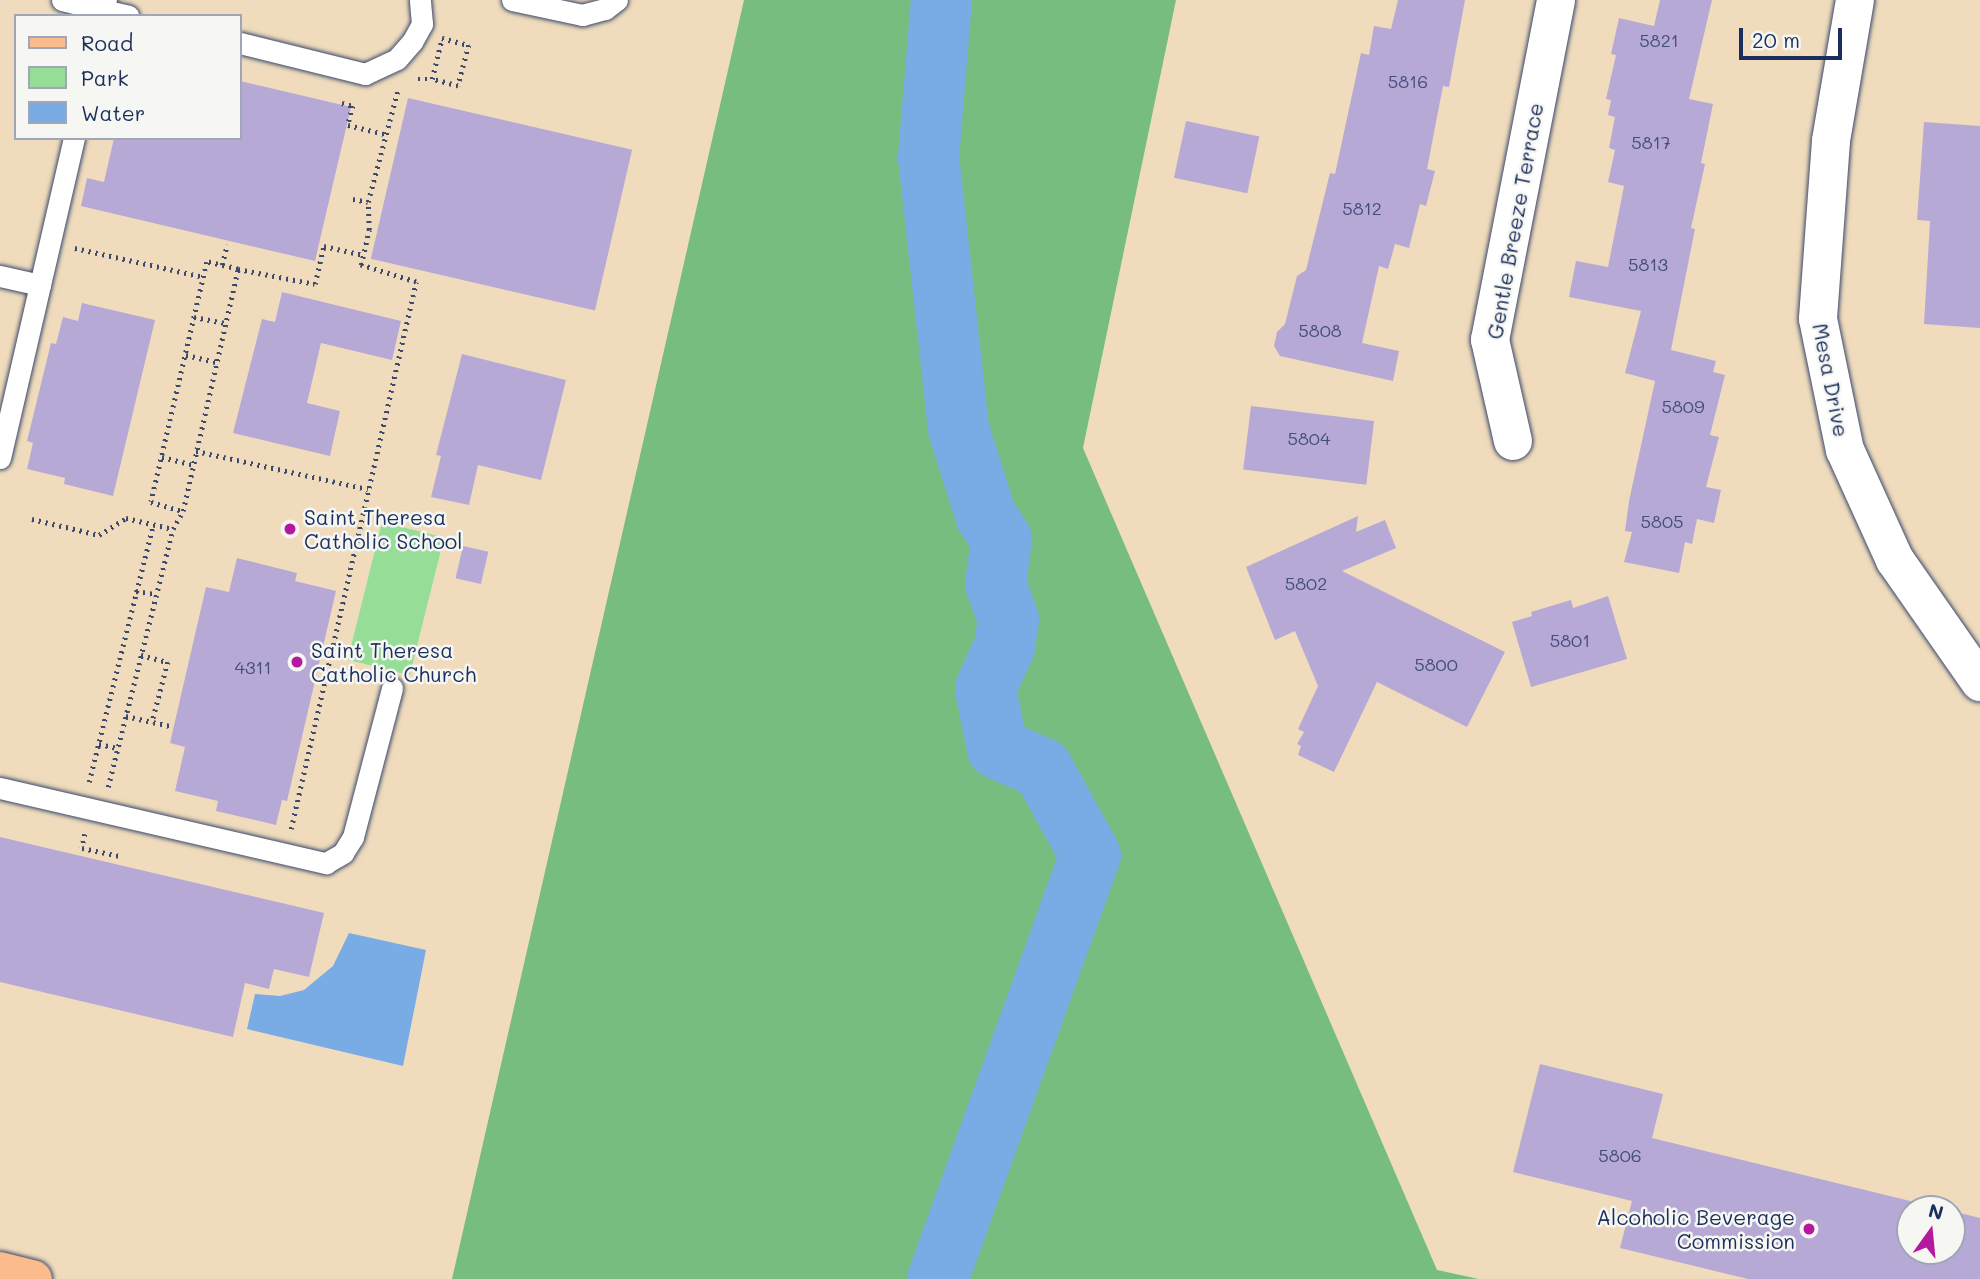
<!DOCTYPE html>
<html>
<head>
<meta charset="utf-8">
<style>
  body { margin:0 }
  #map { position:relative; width:1980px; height:1279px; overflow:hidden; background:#f0dcbc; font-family:Mali,sans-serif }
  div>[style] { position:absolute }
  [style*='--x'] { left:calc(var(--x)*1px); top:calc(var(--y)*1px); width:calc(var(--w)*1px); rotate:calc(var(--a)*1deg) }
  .green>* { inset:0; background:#96de98; transform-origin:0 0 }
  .forest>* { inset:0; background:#78bd80 }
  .water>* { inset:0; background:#79abe5 }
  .river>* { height:61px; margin:-30.5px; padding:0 30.5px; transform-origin:30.5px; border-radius:30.5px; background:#79abe5 }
  .building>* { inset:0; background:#b7a9d6; transform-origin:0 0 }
  .path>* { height:4.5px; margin-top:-2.25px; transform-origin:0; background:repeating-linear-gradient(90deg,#3b496c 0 2px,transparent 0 7px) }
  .roads { filter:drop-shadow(0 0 2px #3b496c) drop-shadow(0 0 2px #3b496c) }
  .service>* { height:21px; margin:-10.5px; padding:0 10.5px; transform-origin:10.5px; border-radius:10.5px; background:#fff }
  .minor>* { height:38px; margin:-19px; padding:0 19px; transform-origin:19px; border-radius:19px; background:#fff }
  .tertiary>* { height:38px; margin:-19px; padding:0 19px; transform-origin:19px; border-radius:19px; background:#fff }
  .primary>* { height:38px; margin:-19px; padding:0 19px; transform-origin:19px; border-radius:19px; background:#fbbb8c }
  .dots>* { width:19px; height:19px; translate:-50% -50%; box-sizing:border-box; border:4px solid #f6f6f2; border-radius:50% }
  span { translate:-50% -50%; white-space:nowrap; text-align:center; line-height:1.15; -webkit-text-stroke:5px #f6f6f2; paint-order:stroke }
  .number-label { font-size:18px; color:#424e7c }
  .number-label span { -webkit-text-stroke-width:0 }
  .street-label { font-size:21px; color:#1b2f5e }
  .poi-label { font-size:21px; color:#1b2f5e }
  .left { translate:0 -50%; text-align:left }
  .right { translate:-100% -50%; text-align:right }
  .legend { position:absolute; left:14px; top:14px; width:228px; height:126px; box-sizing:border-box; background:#f6f6f2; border:2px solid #9ea6b7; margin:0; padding:9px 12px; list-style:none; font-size:21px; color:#1b2f5e }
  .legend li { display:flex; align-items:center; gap:14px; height:35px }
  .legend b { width:35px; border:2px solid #9ea6b7 }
  .north { position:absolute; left:1896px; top:1195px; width:70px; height:70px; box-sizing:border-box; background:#f6f6f2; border:2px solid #9ea6b7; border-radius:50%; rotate:15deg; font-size:19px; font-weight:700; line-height:28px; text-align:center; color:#1b2f5e }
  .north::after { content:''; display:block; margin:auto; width:24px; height:32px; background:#b5179e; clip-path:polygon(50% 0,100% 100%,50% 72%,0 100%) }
  .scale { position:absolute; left:1739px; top:28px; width:103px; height:32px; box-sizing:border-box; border:4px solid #1b2f5e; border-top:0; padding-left:9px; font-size:21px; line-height:24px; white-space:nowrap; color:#1b2f5e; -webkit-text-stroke:5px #f6f6f2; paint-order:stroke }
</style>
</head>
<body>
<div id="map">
  <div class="green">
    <div style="left:382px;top:522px;width:64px;height:142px;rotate:14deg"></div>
  </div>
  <div class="forest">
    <div style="clip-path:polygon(744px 0,1176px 0,1083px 448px,1437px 1270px,1479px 1279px,452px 1279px)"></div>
  </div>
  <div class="water">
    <div style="clip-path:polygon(349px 933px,426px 950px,403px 1066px,247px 1029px,255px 994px,280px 996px,304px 990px,333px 966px)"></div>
  </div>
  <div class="river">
    <div style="--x:937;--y:1279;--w:451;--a:-70.2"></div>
    <div style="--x:1090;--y:855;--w:99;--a:-118.9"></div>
    <div style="--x:1042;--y:768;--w:49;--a:-156"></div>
    <div style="--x:997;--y:748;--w:61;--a:-101.3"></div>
    <div style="--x:985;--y:688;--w:46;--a:-65.7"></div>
    <div style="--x:1004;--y:646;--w:27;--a:-82"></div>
    <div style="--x:1008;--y:619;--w:38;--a:-110"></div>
    <div style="--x:995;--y:583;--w:44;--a:-82.2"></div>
    <div style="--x:1001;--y:539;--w:30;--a:-123"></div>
    <div style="--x:985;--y:514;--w:90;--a:-107.4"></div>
    <div style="--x:958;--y:428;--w:273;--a:-96.3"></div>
    <div style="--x:928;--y:157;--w:158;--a:-85.3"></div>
  </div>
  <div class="building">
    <div style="clip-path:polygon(1398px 0,1465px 0,1449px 87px,1443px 86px,1427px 169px,1435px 171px,1426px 206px,1420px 204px,1409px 248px,1395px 244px,1388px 269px,1379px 266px,1362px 343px,1399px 351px,1393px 381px,1280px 356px,1274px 346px,1277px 332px,1285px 324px,1297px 276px,1306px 270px,1330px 173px,1335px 174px,1361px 53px,1369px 55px,1374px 26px,1391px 29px)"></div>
    <div style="clip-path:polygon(1660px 0,1712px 0,1689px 99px,1713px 104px,1701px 163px,1705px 164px,1691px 228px,1695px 229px,1671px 350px,1716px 361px,1713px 372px,1725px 375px,1710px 435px,1719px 437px,1706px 487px,1721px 490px,1714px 523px,1697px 519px,1692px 544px,1685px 542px,1679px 573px,1624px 562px,1632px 532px,1625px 531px,1629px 501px,1655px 381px,1625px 373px,1641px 311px,1569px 297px,1576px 261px,1608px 267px,1624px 186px,1608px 182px,1615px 150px,1609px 148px,1615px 117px,1608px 115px,1611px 100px,1606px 99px,1616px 55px,1611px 54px,1619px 18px,1654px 26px)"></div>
    <div style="clip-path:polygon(240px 81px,351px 107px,315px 261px,81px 206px,87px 178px,104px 182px,114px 138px,240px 138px)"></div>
    <div style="left:408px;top:98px;width:230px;height:165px;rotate:13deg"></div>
    <div style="left:1186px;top:121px;width:75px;height:58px;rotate:12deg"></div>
    <div style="clip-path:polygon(1924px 122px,1980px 126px,1980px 328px,1924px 324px,1930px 221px,1917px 220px)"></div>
    <div style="clip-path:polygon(282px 292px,401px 321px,392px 360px,321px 343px,307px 403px,340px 411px,330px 456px,233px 433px,262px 319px,275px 322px)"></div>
    <div style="clip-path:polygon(82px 303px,155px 320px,113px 496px,64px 484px,65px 478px,27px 469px,33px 443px,27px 441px,51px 343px,56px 344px,63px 317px,78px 321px)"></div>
    <div style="clip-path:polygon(462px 354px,566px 380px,541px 480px,478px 465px,469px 505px,431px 497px,441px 456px,436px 455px)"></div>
    <div style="left:1251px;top:406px;width:124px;height:64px;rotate:7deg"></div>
    <div style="clip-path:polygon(1358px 516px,1356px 532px,1385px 520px,1396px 548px,1342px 571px,1505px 652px,1467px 727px,1377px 682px,1334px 772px,1298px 755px,1301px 746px,1297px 744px,1304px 732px,1298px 729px,1318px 686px,1295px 631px,1275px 640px,1246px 567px)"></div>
    <div style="left:463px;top:546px;width:26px;height:33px;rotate:13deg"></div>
    <div style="clip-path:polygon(237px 558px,297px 573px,295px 581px,336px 591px,287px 801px,282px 800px,276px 825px,216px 811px,218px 801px,175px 791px,185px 747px,170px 743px,206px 587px,229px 592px)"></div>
    <div style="clip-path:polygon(1608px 596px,1627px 659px,1531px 687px,1512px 622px,1532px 616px,1531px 612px,1571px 600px,1573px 608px)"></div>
    <div style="clip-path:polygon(0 837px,324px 913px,309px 977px,274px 969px,269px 989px,245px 983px,233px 1037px,0 982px)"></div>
    <div style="clip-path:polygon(1540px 1064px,1663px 1094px,1652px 1138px,1943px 1209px,1910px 1209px,1910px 1251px,1952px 1251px,1952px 1211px,1980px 1218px,1980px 1279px,1748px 1279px,1620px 1248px,1632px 1201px,1513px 1172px)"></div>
  </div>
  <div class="path">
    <div style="--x:442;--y:38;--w:28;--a:15"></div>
    <div style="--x:469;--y:45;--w:42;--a:105"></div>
    <div style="--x:458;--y:86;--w:27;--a:-165"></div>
    <div style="--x:432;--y:79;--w:42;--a:-76.3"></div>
    <div style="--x:418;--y:79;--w:14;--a:0"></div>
    <div style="--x:342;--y:103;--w:11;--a:15"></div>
    <div style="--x:353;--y:106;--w:20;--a:105"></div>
    <div style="--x:348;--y:125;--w:38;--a:14"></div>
    <div style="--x:353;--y:199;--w:15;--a:11"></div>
    <div style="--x:75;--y:248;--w:132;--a:12.7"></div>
    <div style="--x:222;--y:265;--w:21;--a:-76"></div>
    <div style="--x:238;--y:269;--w:78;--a:11"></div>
    <div style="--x:315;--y:284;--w:39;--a:-77"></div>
    <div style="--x:324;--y:246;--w:40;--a:13"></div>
    <div style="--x:194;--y:317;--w:33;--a:11"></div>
    <div style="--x:186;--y:355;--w:32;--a:13"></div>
    <div style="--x:196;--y:451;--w:176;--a:12.5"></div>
    <div style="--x:162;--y:457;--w:32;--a:14"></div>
    <div style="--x:32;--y:519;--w:69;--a:13.4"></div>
    <div style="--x:99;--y:535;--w:32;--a:-32"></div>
    <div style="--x:126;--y:518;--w:48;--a:13.2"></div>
    <div style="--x:136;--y:591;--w:20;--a:9"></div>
    <div style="--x:141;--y:655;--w:28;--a:15"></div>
    <div style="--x:168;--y:662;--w:63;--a:104.7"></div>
    <div style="--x:126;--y:716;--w:45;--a:12.8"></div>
    <div style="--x:99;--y:744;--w:19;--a:12"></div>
    <div style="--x:89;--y:782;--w:265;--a:-76"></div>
    <div style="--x:108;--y:787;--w:266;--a:-75.9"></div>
    <div style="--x:173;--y:529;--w:21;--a:-61"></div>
    <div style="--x:183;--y:511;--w:248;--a:-77.2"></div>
    <div style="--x:238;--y:269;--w:32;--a:-167"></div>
    <div style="--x:207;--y:262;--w:246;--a:103.1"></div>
    <div style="--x:151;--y:502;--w:33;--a:16"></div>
    <div style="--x:291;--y:829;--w:561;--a:-77.13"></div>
    <div style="--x:416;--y:282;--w:58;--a:-162.8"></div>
    <div style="--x:361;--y:265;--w:36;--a:-77"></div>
    <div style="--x:369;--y:230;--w:28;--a:-92"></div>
    <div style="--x:368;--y:202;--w:117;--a:-75.1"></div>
    <div style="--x:85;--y:834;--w:14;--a:102"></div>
    <div style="--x:82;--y:848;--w:38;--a:12"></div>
  </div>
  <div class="roads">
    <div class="service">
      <div style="--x:62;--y:0;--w:42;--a:13.7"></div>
      <div style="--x:103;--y:10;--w:10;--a:-73"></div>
      <div style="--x:512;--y:0;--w:72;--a:12.1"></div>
      <div style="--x:582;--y:15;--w:24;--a:-15"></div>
      <div style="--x:605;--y:9;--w:15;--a:-37"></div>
      <div style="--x:102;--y:16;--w:6;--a:-81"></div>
      <div style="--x:103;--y:10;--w:26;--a:13"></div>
      <div style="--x:240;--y:43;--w:129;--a:13.9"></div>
      <div style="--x:365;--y:74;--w:35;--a:-25"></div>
      <div style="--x:397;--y:59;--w:23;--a:-49"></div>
      <div style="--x:412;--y:42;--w:21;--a:-61"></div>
      <div style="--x:422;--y:24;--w:24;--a:-95"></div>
      <div style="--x:0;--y:276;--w:41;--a:12.7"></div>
      <div style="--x:40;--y:285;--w:151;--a:-77"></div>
      <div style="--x:0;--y:458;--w:178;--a:-77"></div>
      <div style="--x:0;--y:788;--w:335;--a:13"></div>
      <div style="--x:326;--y:863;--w:20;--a:-30"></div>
      <div style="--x:343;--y:853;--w:19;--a:-58"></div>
      <div style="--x:353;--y:837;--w:154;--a:-75.3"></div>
    </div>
    <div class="minor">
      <div style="--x:1513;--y:441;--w:104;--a:-102.8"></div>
      <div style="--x:1490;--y:340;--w:346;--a:-79"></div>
    </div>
    <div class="tertiary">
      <div style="--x:1855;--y:0;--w:143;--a:99.7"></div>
      <div style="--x:1831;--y:141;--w:178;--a:94.2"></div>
      <div style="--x:1818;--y:319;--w:134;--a:78.4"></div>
      <div style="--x:1845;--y:450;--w:121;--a:65.6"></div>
      <div style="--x:1895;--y:560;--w:149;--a:55.1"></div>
    </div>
    <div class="primary">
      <div style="--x:0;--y:1271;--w:34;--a:14"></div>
    </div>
  </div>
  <div class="dots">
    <div style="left:290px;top:529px;background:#b5179e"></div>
    <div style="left:297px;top:662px;background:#b5179e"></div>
    <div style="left:1809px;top:1229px;background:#b5179e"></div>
  </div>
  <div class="number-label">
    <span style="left:1659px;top:40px">5821</span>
    <span style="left:1408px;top:81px">5816</span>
    <span style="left:1651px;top:142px">5817</span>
    <span style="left:1362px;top:208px">5812</span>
    <span style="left:1648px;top:264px">5813</span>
    <span style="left:1320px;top:330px">5808</span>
    <span style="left:1683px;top:406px">5809</span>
    <span style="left:1309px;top:438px">5804</span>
    <span style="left:1662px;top:521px">5805</span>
    <span style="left:1306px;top:583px">5802</span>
    <span style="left:1570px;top:640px">5801</span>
    <span style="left:1436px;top:664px">5800</span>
    <span style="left:253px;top:667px">4311</span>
    <span style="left:1620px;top:1155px">5806</span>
  </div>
  <div class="street-label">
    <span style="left:1515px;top:221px;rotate:-80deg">Gentle Breeze Terrace</span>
    <span style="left:1831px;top:380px;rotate:79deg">Mesa Drive</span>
  </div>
  <div class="poi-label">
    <span class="left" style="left:304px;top:529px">Saint Theresa<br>Catholic School</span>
    <span class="left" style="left:311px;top:662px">Saint Theresa<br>Catholic Church</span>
    <span class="right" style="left:1795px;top:1229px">Alcoholic Beverage<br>Commission</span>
  </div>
  <ul class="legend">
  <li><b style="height:9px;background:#fbbb8c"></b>Road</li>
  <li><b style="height:19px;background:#96de98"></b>Park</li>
  <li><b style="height:19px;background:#79abe5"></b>Water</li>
  </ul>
  <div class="north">N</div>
  <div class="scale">20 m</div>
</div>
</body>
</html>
